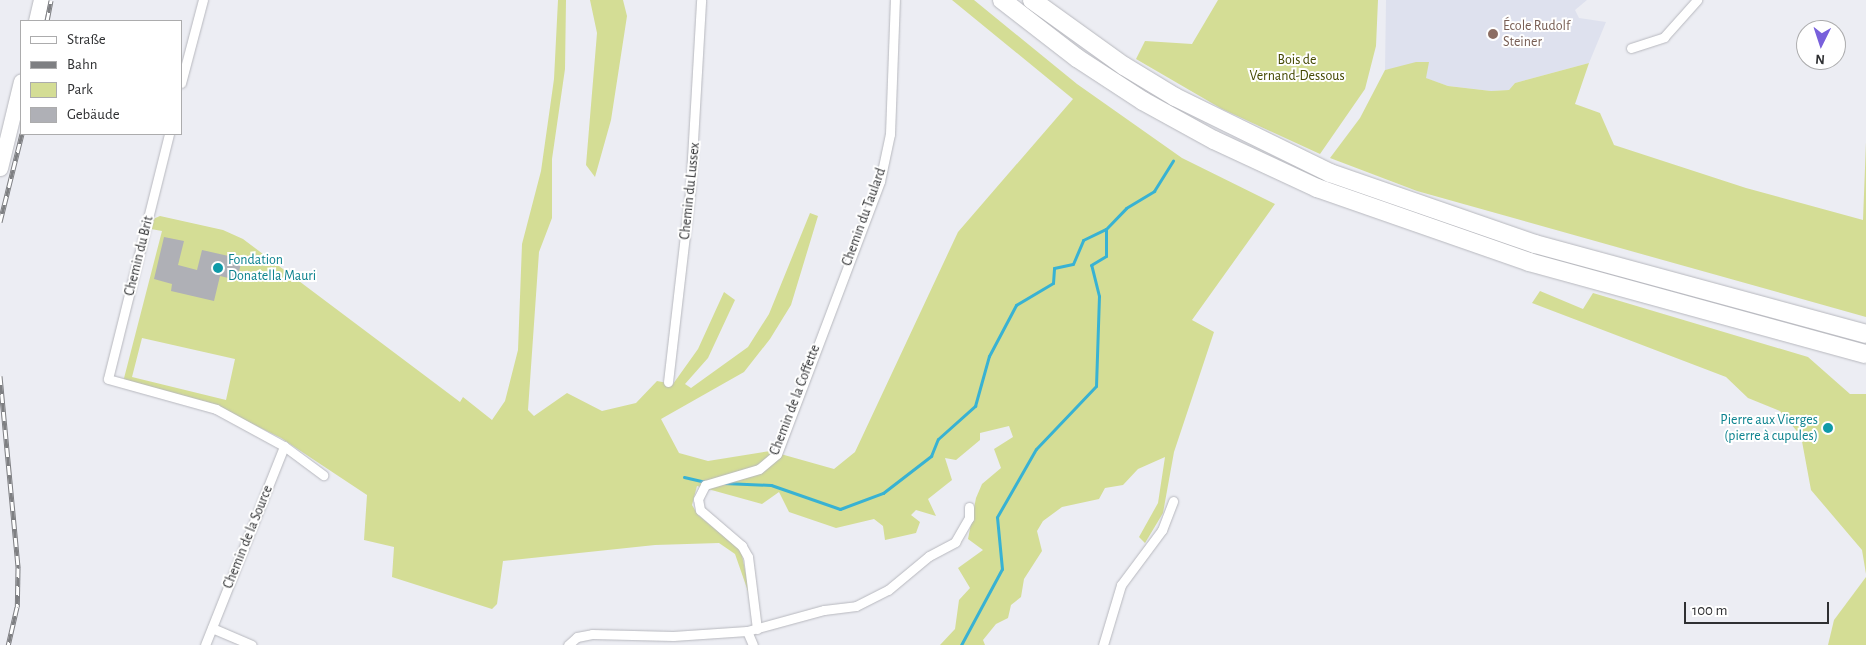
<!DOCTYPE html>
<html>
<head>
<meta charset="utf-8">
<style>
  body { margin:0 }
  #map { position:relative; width:1866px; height:645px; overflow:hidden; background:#ecedf3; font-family:"Alegreya Sans",sans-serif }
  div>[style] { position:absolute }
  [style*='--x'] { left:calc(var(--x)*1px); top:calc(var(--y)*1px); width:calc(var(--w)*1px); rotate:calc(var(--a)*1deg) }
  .built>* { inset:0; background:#dee1ee }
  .green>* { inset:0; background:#d4dd95 }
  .stream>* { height:3px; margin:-1.5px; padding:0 1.5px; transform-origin:1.5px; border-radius:1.5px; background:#38b2d3 }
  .building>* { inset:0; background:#afb0b6 }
  .roads { filter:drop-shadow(0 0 1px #b7b8be) drop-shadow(0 0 1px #b7b8be) }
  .minor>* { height:9px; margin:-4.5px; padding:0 4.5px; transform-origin:4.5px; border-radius:4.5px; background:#fff }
  .primary>* { height:15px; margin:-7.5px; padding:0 7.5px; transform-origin:7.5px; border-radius:7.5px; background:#fff }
  .motorway>* { height:18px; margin:-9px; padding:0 9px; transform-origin:9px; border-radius:9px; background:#fff }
  .rail>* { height:5px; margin-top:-2.5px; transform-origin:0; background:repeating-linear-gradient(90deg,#fff 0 9px,#7e7f82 0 18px); box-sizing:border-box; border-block:1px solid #7e7f82 }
  .dots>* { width:14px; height:14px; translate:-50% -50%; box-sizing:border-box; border:2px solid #fff; border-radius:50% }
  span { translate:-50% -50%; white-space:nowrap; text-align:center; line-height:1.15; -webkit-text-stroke:4px #fff; paint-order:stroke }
  .education-label { font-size:14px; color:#785e54 }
  .left { translate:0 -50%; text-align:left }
  .park-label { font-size:14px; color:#454902 }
  .street-label { font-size:14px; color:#2f3032 }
  .culture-label { font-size:14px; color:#0d838f }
  .right { translate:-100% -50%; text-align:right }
  .legend { position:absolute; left:20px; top:20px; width:162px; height:115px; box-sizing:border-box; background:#fff; border:1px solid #acacad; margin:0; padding:6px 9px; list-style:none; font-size:15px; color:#2f3032 }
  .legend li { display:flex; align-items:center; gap:10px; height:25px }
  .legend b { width:25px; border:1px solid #acacad }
  .north { position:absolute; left:1796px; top:20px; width:50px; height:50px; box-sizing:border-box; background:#fff; border:1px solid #acacad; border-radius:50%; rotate:184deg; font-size:14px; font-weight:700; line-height:20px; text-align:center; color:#2f3032 }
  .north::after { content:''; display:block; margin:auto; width:18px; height:22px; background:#7860db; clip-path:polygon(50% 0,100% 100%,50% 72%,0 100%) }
  .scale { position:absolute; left:1684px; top:602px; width:145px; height:22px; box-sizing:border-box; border:2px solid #2f3032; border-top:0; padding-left:6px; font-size:15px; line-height:18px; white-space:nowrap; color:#2f3032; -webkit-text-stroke:4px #fff; paint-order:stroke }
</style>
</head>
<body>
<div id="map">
  <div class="built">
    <div style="clip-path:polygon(1386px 0,1587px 0,1575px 10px,1579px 18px,1606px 22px,1589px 63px,1515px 83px,1509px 90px,1491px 91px,1448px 86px,1425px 78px,1428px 62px,1385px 70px)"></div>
  </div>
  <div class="green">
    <div style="clip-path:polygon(evenodd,558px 0,566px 0,565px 69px,552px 159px,552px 218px,539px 252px,528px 410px,534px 416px,567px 393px,602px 411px,636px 403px,657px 381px,673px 384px,698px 349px,724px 292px,735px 300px,708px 358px,685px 384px,691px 388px,748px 347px,769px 314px,810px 213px,818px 216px,791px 305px,770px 339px,744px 372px,661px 419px,679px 453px,708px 461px,770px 451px,834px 469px,855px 452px,958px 232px,1073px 99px,952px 0,974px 0,1077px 84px,1182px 158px,1275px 204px,1192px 320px,1214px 332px,1174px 452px,1163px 513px,1145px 543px,1139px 537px,1158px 503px,1165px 457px,1138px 469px,1123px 485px,1105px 488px,1099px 499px,1062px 507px,1043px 521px,1037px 531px,1042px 551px,1024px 579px,1021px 597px,1011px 605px,1008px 618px,996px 624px,983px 640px,985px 645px,940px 645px,955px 629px,959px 600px,970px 588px,958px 568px,983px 550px,968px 539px,976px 498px,982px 484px,1001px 468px,994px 449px,1013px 437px,1009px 426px,980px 433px,980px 440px,956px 460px,945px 458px,952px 480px,928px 499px,936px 516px,916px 510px,911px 515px,920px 522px,916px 533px,885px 540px,883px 526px,874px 519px,836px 528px,789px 512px,779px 492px,762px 504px,697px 486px,692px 505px,698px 515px,741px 550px,751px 600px,735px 554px,719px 543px,655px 545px,503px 561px,497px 604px,492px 609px,392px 577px,394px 547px,364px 540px,367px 495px,281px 438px,207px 402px,122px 386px,162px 231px,151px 229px,153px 219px,160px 216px,223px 230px,243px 239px,460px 402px,463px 397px,492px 420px,505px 401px,518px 350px,522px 244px,541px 171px,554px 79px,558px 0,142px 338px,235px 359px,226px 400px,132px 377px,142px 338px)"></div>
    <div style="clip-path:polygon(590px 0,623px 0,627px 16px,611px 120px,595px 177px,586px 165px,597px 33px)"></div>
    <div style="clip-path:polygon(1218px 0,1378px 0,1376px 46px,1365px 89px,1320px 154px,1222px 109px,1136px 59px,1145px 41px,1192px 44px)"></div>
    <div style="clip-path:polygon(1416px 62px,1429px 62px,1426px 78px,1448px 86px,1491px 91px,1509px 90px,1515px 83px,1589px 63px,1575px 104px,1600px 113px,1614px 145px,1746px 188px,1863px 220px,1866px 142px,1866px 317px,1417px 191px,1330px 158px,1360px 118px,1385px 70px)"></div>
    <div style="clip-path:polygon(1540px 291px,1583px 309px,1593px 293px,1808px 357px,1850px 394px,1866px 394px,1866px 574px,1862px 550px,1811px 490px,1801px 436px,1780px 411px,1748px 398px,1726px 377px,1532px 303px)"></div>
    <div style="clip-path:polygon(1866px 577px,1866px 645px,1828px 645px,1834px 620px)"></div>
  </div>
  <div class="stream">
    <div style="--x:684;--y:477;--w:22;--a:13"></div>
    <div style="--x:724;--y:483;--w:47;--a:2.4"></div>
    <div style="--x:771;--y:485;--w:73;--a:19.2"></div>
    <div style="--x:840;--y:509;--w:46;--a:-20.4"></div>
    <div style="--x:883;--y:493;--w:61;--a:-37.6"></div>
    <div style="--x:931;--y:456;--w:18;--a:-68"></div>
    <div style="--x:938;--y:439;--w:50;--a:-41.7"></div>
    <div style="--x:975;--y:406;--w:52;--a:-74.4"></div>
    <div style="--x:989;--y:356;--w:58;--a:-62.1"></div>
    <div style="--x:1016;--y:305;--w:43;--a:-30.7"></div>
    <div style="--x:1053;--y:283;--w:15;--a:-86"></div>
    <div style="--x:1054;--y:268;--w:19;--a:-12"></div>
    <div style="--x:1073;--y:264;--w:26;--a:-67"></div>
    <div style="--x:1083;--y:240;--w:25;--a:-26"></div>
    <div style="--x:1106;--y:229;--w:29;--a:-46"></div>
    <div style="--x:1126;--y:208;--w:33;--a:-31"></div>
    <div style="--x:1154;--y:191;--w:36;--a:-58"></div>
    <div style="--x:961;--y:645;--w:86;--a:-61.7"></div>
    <div style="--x:1002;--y:569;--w:52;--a:-95.5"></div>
    <div style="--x:997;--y:517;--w:78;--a:-60.2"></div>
    <div style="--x:1036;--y:449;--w:87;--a:-46.4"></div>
    <div style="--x:1096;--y:386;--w:90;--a:-88.1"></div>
    <div style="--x:1099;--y:296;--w:32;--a:-104"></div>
    <div style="--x:1091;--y:265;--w:17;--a:-31"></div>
    <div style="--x:1106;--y:256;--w:27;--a:-90"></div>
  </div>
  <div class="building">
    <div style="clip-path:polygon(164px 237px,184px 241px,178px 265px,197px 270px,202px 250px,242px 259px,237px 280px,220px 276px,214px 301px,171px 291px,172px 284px,154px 279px)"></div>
  </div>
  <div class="roads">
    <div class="minor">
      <div style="--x:1631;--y:48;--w:35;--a:-18"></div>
      <div style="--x:1664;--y:37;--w:50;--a:-48.3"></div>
      <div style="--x:181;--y:83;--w:86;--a:-75.2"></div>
      <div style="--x:169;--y:134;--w:252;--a:104"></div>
      <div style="--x:108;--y:379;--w:112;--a:15.5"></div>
      <div style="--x:216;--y:409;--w:77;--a:28.6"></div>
      <div style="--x:284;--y:446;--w:49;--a:36.6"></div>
      <div style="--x:668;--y:382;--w:190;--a:-83.4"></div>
      <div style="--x:690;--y:193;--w:193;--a:-86.7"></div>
      <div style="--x:212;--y:628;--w:43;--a:23"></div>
      <div style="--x:757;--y:629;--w:73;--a:-97.1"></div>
      <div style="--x:748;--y:557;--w:13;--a:-119"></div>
      <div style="--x:742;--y:546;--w:55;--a:-139.4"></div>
      <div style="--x:700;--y:510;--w:11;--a:-100"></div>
      <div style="--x:698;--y:499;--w:16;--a:-63"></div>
      <div style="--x:705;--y:485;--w:56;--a:-16.5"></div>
      <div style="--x:759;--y:469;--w:23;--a:-40"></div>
      <div style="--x:777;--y:454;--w:292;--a:-69.3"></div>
      <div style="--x:880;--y:181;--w:48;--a:-78"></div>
      <div style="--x:890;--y:134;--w:134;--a:-87.9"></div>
      <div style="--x:747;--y:631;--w:15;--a:67"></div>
      <div style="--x:205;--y:645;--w:214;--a:-68.3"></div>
      <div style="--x:568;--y:645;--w:12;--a:-42"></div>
      <div style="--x:577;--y:637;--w:15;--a:-11"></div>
      <div style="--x:592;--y:634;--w:81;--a:1.4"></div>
      <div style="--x:673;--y:636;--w:74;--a:-3.9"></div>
      <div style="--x:747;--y:631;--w:80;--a:-15.3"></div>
      <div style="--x:824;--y:610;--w:32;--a:-7"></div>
      <div style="--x:856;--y:606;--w:36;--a:-27"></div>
      <div style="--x:888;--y:590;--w:53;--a:-39.7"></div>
      <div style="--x:929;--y:556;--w:30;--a:-28"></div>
      <div style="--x:955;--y:542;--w:28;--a:-60"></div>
      <div style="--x:969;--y:518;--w:11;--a:-90"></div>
      <div style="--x:1103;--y:645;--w:63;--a:-73.3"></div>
      <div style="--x:1121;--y:585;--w:69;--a:-53.3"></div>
      <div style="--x:1162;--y:530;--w:31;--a:-69"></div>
    </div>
    <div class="primary">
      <div style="--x:36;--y:21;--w:22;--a:-77"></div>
      <div style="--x:0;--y:168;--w:89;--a:-76.4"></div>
    </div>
    <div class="motorway">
      <div style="--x:1002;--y:0;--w:95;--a:37.7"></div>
      <div style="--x:1077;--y:58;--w:79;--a:33.1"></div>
      <div style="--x:1143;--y:101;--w:81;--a:28.8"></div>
      <div style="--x:1214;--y:140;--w:114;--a:25"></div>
      <div style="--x:1317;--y:188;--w:225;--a:19.2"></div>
      <div style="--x:1529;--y:262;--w:349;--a:15.3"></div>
      <div style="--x:1032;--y:0;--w:113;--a:35.7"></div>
      <div style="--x:1124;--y:66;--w:60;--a:31.3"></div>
      <div style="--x:1175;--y:97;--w:173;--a:26.1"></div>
      <div style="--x:1330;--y:173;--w:217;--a:19.1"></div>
      <div style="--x:1535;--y:244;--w:343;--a:15.2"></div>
    </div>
  </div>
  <div class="rail">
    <div style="--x:47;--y:21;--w:21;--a:-79"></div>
    <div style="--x:0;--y:222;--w:91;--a:-76"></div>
    <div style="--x:0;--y:376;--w:193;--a:84.6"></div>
    <div style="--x:18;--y:568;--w:39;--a:91"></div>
    <div style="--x:17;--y:607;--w:39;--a:103"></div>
  </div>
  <div class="dots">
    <div style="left:1493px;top:34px;background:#8d6e63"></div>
    <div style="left:218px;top:268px;background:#0f9aa8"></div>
    <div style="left:1828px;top:428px;background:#0f9aa8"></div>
  </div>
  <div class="education-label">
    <span class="left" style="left:1503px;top:34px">École Rudolf<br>Steiner</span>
  </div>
  <div class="park-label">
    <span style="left:1297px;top:68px">Bois de<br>Vernand-Dessous</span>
  </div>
  <div class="street-label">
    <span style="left:690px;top:191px;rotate:-84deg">Chemin du Lussex</span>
    <span style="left:864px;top:217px;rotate:-70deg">Chemin du Taulard</span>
    <span style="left:139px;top:256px;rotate:-76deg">Chemin du Brit</span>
    <span style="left:795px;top:400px;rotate:-69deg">Chemin de la Coffette</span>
    <span style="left:248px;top:537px;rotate:-68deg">Chemin de la Source</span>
  </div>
  <div class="culture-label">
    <span class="left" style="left:228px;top:268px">Fondation<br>Donatella Mauri</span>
    <span class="right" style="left:1818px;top:428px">Pierre aux Vierges<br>(pierre à cupules)</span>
  </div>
  <ul class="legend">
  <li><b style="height:6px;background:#fff"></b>Straße</li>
  <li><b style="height:6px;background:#7e7f82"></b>Bahn</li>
  <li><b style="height:14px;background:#d4dd95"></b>Park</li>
  <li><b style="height:14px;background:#afb0b6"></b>Gebäude</li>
  </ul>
  <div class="north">N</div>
  <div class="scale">100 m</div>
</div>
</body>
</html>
